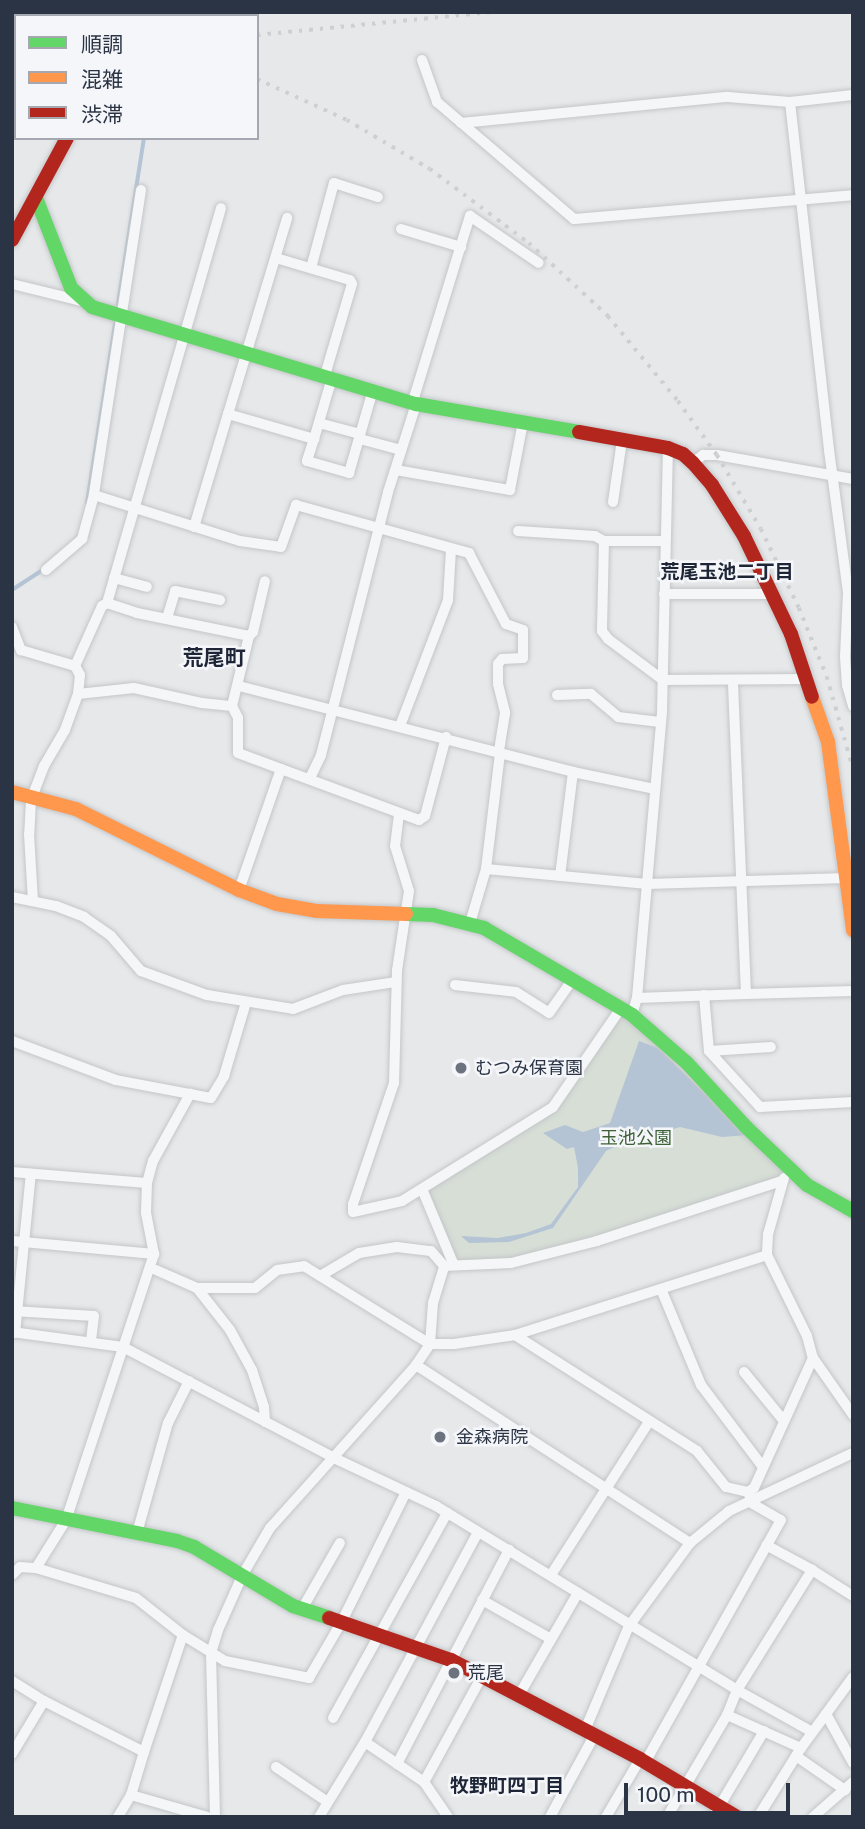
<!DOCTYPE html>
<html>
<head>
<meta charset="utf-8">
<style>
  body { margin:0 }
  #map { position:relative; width:865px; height:1829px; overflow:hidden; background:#e6e8ea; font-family:"Public Sans","Noto Sans JP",sans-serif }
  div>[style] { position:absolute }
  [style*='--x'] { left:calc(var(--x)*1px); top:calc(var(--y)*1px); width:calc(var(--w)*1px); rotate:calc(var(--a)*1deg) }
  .green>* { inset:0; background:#d6ded6 }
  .water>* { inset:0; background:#b4c4d5 }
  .stream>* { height:3.5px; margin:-1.75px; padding:0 1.75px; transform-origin:1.75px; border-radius:1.75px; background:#b4c4d5 }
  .roads { filter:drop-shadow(0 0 2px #c4c6c8) drop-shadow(0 0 2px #c4c6c8) }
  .street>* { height:10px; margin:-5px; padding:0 5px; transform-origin:5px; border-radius:5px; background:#f5f6f7 }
  .fast>* { height:14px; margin:-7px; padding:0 7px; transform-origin:7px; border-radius:7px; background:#63d668 }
  .slow>* { height:14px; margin:-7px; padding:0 7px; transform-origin:7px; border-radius:7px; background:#ff974d }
  .jam>* { height:14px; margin:-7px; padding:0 7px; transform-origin:7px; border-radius:7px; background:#b3261e }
  .rail>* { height:3.5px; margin-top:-1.75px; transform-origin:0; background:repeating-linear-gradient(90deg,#cecfd2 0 3.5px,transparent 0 10.5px) }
  .dots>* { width:19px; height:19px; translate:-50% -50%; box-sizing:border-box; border:4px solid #f4f6f9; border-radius:50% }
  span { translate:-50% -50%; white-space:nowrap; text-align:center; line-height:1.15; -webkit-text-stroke:5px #f4f6f9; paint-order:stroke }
  .poi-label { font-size:18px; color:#2b3445 }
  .left { translate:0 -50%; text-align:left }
  .park-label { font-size:18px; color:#3f6138 }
  .neighbourhood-label { font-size:19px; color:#1d2536; font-weight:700 }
  .quarter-label { font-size:21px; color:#1d2536; font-weight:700 }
  .frame { position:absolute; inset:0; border:14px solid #2b3445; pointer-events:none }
  .legend { position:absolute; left:14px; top:14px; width:245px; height:126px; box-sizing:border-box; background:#f4f6f9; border:2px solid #a4a8b1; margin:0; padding:9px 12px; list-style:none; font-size:21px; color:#2b3445 }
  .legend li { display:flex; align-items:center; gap:14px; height:35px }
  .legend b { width:35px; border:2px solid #a4a8b1 }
  .scale { position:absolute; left:624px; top:1783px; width:166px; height:32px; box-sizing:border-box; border:4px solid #2b3445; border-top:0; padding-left:9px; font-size:21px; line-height:24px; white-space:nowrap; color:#2b3445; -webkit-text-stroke:5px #f4f6f9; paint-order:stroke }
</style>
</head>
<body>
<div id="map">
  <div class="green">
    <div style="clip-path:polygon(622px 1012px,640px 1026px,787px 1171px,781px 1178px,666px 1217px,510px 1261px,454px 1262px,425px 1190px,556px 1108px)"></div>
  </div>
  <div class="water">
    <div style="clip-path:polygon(639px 1041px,658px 1048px,747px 1135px,722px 1137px,680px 1127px,616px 1146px,606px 1151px,553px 1228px,509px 1242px,469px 1243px,461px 1236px,498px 1238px,526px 1233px,551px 1224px,578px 1187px,578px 1168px,574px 1147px,567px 1149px,543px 1133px,565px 1125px,583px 1132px,610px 1123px)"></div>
  </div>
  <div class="stream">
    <div style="--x:230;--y:12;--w:4;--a:90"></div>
    <div style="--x:118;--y:304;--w:168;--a:-81.1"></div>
    <div style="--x:87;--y:503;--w:181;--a:-81.1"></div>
    <div style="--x:12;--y:590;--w:37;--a:-33"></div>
  </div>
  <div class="roads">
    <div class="street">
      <div style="--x:422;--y:60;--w:45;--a:70.3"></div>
      <div style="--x:437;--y:102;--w:180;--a:40.5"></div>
      <div style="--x:574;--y:219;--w:280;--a:-4.9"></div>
      <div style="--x:12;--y:67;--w:4;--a:0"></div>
      <div style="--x:790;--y:102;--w:350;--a:83.6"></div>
      <div style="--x:829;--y:450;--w:144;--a:82.4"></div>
      <div style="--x:848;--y:593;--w:64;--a:92.7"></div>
      <div style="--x:845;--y:657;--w:28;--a:86"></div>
      <div style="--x:847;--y:685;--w:22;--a:74"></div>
      <div style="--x:461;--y:123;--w:268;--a:-5.6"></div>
      <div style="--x:728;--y:97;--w:62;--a:4.6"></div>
      <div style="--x:790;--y:102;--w:63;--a:-6.3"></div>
      <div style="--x:141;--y:190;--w:309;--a:98.8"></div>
      <div style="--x:94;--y:495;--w:153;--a:17.5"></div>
      <div style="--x:240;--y:541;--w:41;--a:8.3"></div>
      <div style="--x:281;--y:547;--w:45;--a:-70.3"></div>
      <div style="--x:296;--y:505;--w:180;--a:15.5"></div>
      <div style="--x:469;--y:553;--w:80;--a:62.5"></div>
      <div style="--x:506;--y:624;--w:18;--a:19"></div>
      <div style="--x:523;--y:630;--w:28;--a:90"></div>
      <div style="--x:523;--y:658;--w:21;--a:177"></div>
      <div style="--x:502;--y:659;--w:6;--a:129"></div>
      <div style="--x:498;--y:664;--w:20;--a:90"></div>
      <div style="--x:498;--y:684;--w:30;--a:76"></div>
      <div style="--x:505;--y:713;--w:38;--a:99"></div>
      <div style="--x:401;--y:229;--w:63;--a:16.7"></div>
      <div style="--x:276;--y:258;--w:77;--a:16.6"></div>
      <div style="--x:350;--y:280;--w:4;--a:63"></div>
      <div style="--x:352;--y:284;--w:95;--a:106.5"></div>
      <div style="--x:311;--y:268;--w:88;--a:-74.9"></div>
      <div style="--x:334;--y:183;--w:46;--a:17.7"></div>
      <div style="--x:12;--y:284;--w:72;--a:13.7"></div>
      <div style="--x:413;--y:401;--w:194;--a:-72.9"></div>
      <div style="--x:470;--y:216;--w:83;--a:34.3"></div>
      <div style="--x:228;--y:414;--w:205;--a:-73.2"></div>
      <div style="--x:319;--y:423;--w:42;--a:15"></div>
      <div style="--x:314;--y:439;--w:23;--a:108"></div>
      <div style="--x:307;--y:461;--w:44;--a:15.9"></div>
      <div style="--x:349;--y:473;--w:86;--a:-73.9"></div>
      <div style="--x:360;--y:439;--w:42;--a:15"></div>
      <div style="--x:693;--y:463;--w:13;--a:-39"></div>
      <div style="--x:703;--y:455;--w:14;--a:0"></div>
      <div style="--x:717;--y:455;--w:138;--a:10"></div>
      <div style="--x:396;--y:470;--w:116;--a:10"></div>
      <div style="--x:510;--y:490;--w:69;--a:-79.2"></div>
      <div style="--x:613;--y:502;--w:63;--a:-81.7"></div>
      <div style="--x:194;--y:527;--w:118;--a:-73.3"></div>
      <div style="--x:228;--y:414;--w:90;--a:16.2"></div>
      <div style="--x:314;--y:439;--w:64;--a:-73.6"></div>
      <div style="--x:518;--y:531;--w:77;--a:3.7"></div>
      <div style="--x:595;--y:536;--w:10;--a:29"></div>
      <div style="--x:604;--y:541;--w:90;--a:91.3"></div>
      <div style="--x:602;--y:631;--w:10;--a:53"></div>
      <div style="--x:608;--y:639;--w:69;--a:36.7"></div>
      <div style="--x:663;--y:680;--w:143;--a:-0.4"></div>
      <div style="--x:604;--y:541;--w:60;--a:0"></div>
      <div style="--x:46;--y:570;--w:48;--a:-40.7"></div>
      <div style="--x:82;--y:539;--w:46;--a:-74.7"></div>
      <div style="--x:114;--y:578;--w:34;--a:15"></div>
      <div style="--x:664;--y:594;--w:108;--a:0"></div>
      <div style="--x:107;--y:603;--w:32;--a:18"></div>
      <div style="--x:137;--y:613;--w:114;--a:11.6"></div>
      <div style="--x:249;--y:636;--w:72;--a:103.7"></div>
      <div style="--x:232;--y:706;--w:13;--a:63"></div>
      <div style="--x:238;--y:718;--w:35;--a:90"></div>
      <div style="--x:238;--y:753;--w:46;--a:20.4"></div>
      <div style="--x:167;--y:618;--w:28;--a:-73"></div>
      <div style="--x:175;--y:591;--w:46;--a:11.3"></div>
      <div style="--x:12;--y:627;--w:25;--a:69"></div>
      <div style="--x:21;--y:650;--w:56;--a:16.5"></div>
      <div style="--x:75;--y:666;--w:10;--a:61"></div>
      <div style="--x:80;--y:675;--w:19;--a:96"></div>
      <div style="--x:78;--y:694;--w:38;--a:110"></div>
      <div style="--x:65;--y:730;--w:42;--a:120.3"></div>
      <div style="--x:44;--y:766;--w:36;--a:111"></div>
      <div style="--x:31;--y:800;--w:34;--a:93"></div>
      <div style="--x:29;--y:834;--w:67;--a:86.6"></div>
      <div style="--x:249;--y:636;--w:6;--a:-45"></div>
      <div style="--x:253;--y:632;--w:52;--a:-76.8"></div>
      <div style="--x:75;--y:666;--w:66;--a:-65.8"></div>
      <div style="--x:102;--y:606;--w:6;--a:-31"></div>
      <div style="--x:107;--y:603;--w:411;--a:-73.9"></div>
      <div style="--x:239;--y:686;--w:345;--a:14.4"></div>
      <div style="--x:573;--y:772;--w:84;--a:11.7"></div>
      <div style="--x:78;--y:694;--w:56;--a:-6.1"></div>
      <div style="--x:134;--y:688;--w:70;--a:12.4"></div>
      <div style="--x:202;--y:703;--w:30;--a:6"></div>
      <div style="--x:557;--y:695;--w:34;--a:-2"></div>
      <div style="--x:591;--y:694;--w:35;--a:40"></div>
      <div style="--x:618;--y:717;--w:42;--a:6.8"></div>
      <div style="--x:400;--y:726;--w:135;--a:-69.1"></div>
      <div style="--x:448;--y:600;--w:51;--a:-86.6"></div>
      <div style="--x:310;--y:778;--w:25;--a:-64"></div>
      <div style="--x:321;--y:755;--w:271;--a:-75.7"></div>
      <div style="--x:388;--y:492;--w:92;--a:-72.3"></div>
      <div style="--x:399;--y:814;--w:32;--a:97"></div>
      <div style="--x:395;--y:846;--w:47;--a:72.7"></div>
      <div style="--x:409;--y:891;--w:80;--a:98.6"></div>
      <div style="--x:397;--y:970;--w:113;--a:91.5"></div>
      <div style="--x:394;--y:1083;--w:128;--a:108.7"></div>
      <div style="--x:353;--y:1204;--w:8;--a:90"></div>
      <div style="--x:353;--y:1212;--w:50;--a:-12.7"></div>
      <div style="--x:402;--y:1201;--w:178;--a:-31.9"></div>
      <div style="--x:553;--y:1107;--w:120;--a:-55.5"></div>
      <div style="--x:486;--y:869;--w:162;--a:5.3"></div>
      <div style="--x:647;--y:884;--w:200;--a:-1.7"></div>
      <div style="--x:560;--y:876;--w:105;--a:-82.9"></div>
      <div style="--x:239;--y:890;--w:128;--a:-70.9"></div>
      <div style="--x:281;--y:769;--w:147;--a:20.3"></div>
      <div style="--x:419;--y:820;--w:7;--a:-34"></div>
      <div style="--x:425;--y:816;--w:82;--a:-75.1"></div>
      <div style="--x:12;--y:897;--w:45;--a:11.6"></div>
      <div style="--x:56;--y:906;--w:30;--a:21"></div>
      <div style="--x:84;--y:917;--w:33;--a:35"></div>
      <div style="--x:111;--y:936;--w:46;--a:49.4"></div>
      <div style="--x:141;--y:971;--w:70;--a:20"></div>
      <div style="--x:207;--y:995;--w:87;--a:9.2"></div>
      <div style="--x:293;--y:1009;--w:53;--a:-20.8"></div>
      <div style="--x:343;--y:990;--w:54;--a:-8.6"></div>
      <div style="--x:470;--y:923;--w:56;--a:-73.5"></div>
      <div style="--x:486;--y:869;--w:117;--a:-83.1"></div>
      <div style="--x:455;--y:985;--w:61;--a:6.5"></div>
      <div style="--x:516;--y:992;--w:39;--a:32"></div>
      <div style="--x:549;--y:1013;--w:42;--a:-54.8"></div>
      <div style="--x:746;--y:994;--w:107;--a:-1.6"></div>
      <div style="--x:704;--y:995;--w:56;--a:84.9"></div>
      <div style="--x:709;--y:1051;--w:76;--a:47.7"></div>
      <div style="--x:760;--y:1107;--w:93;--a:-3.1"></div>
      <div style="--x:637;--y:998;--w:109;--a:-2.1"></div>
      <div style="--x:746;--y:994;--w:314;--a:-92.4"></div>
      <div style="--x:632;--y:1015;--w:18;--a:-74"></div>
      <div style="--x:637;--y:998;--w:288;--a:-85"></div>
      <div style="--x:662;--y:711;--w:263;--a:-88.7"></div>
      <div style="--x:12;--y:1041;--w:111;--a:20.6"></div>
      <div style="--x:116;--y:1080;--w:75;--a:10.7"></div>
      <div style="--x:709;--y:1051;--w:62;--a:-3.7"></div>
      <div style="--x:12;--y:1172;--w:135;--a:4.7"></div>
      <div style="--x:147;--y:1183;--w:30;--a:92"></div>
      <div style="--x:146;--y:1213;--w:42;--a:79"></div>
      <div style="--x:154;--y:1254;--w:280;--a:108.3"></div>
      <div style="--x:66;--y:1520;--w:57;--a:122"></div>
      <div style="--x:36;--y:1568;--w:104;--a:16.7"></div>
      <div style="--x:136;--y:1598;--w:60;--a:38.2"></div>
      <div style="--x:183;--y:1635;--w:49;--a:31.8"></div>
      <div style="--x:225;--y:1661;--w:86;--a:11.4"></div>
      <div style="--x:309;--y:1678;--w:66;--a:-59.9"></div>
      <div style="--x:342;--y:1621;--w:144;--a:-63.6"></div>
      <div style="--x:784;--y:1178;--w:58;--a:105.9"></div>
      <div style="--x:768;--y:1234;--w:21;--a:93"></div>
      <div style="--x:767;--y:1255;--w:90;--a:63.7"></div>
      <div style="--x:807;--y:1336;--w:23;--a:75"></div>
      <div style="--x:813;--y:1358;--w:70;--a:54.9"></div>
      <div style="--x:147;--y:1183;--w:23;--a:-75"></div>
      <div style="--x:153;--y:1161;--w:77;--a:-61.1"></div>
      <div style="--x:190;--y:1094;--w:21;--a:11"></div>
      <div style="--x:211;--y:1098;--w:26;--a:-59"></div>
      <div style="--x:224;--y:1076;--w:77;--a:-73.4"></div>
      <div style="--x:422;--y:1189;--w:80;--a:67.3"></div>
      <div style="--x:12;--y:1241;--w:143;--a:5.2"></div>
      <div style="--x:156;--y:1270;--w:45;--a:23.7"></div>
      <div style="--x:197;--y:1288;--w:53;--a:51.8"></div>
      <div style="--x:230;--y:1330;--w:46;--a:61.2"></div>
      <div style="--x:252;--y:1370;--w:39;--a:72"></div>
      <div style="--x:264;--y:1407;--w:15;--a:86"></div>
      <div style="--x:320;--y:1276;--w:45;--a:-30.5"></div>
      <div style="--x:359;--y:1253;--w:38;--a:-9"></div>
      <div style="--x:397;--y:1247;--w:34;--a:7"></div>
      <div style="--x:431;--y:1251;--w:20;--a:49"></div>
      <div style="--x:197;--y:1288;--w:58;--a:0"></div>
      <div style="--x:255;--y:1288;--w:28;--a:-39"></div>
      <div style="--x:277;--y:1270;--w:27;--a:-8"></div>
      <div style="--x:304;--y:1266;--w:148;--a:31.8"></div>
      <div style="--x:430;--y:1344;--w:24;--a:0"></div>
      <div style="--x:454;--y:1344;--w:62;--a:-8.4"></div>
      <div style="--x:515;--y:1335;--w:264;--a:-17.6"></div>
      <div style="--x:661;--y:1289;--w:104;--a:67.4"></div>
      <div style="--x:701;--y:1385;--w:103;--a:52.9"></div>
      <div style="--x:13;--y:1311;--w:81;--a:3.5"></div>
      <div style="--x:94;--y:1316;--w:25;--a:97"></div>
      <div style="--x:12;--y:1332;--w:112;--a:7.7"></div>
      <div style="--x:123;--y:1347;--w:238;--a:27.7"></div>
      <div style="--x:334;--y:1458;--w:113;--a:25.2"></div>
      <div style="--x:436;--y:1506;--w:353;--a:31.4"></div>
      <div style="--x:737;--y:1690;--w:86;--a:29.2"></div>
      <div style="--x:15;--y:1333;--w:160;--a:-84.3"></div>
      <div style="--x:515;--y:1335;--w:216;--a:32.5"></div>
      <div style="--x:697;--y:1451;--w:46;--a:51.1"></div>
      <div style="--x:726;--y:1487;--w:23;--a:13"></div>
      <div style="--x:748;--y:1492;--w:13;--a:67"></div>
      <div style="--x:753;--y:1504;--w:32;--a:30"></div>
      <div style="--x:781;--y:1520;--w:278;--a:119.3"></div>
      <div style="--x:416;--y:1365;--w:327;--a:33"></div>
      <div style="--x:744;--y:1372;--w:63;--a:50.8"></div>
      <div style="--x:748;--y:1492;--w:7;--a:-34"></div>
      <div style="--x:754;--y:1488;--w:143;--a:-65.6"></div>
      <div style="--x:137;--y:1533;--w:114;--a:-74.3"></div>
      <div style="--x:168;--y:1423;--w:47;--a:-63.4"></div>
      <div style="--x:812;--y:1570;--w:49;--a:32.4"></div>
      <div style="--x:12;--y:1575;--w:11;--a:-45"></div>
      <div style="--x:20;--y:1567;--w:16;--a:4"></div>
      <div style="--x:551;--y:1575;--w:182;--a:-57.4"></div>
      <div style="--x:482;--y:1600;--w:79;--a:29.5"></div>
      <div style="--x:302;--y:1609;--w:76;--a:-60.1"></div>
      <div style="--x:12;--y:1681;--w:38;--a:32"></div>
      <div style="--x:44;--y:1701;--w:112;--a:27"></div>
      <div style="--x:144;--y:1752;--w:45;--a:106.8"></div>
      <div style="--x:131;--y:1795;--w:26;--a:121"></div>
      <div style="--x:519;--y:1695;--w:118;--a:-60"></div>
      <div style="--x:826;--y:1714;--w:56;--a:61.1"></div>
      <div style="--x:727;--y:1715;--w:27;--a:-68"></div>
      <div style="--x:737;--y:1690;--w:142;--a:-58"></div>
      <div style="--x:812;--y:1570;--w:52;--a:-151.5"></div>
      <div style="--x:333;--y:1718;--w:235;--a:-60.9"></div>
      <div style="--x:585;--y:1730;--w:113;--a:-67.1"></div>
      <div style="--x:629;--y:1626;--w:103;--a:-53.7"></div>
      <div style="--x:690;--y:1543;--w:50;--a:-39.4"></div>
      <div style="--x:729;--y:1511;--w:137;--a:-25.1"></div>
      <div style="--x:365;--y:1742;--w:71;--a:34.1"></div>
      <div style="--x:424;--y:1782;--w:42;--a:55.6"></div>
      <div style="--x:144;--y:1752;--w:123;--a:-71.6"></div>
      <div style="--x:12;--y:1754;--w:62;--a:-58.9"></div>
      <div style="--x:796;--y:1756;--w:60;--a:34.8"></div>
      <div style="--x:397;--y:1764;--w:242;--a:-62.4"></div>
      <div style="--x:276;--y:1767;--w:60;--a:34.2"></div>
      <div style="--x:424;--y:1782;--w:121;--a:-61.3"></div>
      <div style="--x:131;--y:1795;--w:79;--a:16.1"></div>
      <div style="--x:215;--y:1817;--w:164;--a:-91.4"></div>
      <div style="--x:211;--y:1653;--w:24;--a:-73"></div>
      <div style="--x:218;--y:1630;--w:61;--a:-65.9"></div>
      <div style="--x:243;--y:1574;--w:53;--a:-59.6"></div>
      <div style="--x:270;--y:1528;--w:219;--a:-48.1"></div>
      <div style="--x:416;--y:1365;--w:25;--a:-56"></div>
      <div style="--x:430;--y:1344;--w:41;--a:-85.8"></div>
      <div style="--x:433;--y:1303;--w:39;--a:-73"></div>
      <div style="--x:444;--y:1266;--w:67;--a:-2.6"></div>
      <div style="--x:511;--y:1263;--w:89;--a:-14.3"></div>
      <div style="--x:597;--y:1241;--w:194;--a:-18"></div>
      <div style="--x:319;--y:1817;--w:88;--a:-58.5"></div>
      <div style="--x:365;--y:1742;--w:238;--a:-61.7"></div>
      <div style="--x:550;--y:1817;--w:92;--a:-61.5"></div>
      <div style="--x:606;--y:1817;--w:67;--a:-59.6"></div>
      <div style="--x:667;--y:1817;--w:118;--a:-59.5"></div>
      <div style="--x:727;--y:1715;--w:81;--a:24"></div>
      <div style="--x:713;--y:1817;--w:100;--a:-59.3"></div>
      <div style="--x:758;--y:1817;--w:81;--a:-58.1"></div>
      <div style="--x:801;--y:1748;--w:88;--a:-53.8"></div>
      <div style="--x:813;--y:1817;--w:53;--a:-41.2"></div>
    </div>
    <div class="fast">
      <div style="--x:36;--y:198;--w:97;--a:68.7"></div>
      <div style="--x:71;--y:288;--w:28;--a:42"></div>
      <div style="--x:92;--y:307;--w:338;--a:16.7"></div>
      <div style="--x:416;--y:404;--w:165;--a:9.7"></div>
      <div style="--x:406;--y:914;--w:27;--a:2"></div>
      <div style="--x:433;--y:915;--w:53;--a:14.3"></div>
      <div style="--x:484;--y:928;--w:172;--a:30.4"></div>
      <div style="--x:632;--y:1015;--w:73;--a:41.1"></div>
      <div style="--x:687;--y:1063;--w:87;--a:47.3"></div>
      <div style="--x:746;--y:1127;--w:84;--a:43.6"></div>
      <div style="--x:807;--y:1185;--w:53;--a:29.5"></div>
      <div style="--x:12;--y:1508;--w:168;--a:11.3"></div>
      <div style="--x:177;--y:1541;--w:18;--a:19"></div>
      <div style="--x:194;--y:1547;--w:115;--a:30.8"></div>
      <div style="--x:293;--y:1606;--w:38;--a:18"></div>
    </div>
    <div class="slow">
      <div style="--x:91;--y:12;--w:4;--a:90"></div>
      <div style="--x:812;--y:697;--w:48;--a:70.4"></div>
      <div style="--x:828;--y:742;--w:190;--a:82.4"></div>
      <div style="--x:12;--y:792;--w:66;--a:14.9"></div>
      <div style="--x:76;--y:809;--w:182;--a:26.4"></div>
      <div style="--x:239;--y:890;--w:40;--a:20.2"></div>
      <div style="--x:277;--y:904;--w:41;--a:9.9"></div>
      <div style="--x:317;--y:911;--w:89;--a:1.9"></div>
    </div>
    <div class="jam">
      <div style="--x:12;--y:240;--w:116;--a:-61.7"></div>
      <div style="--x:579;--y:432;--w:90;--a:10.2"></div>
      <div style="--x:668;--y:448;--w:16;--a:22"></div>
      <div style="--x:683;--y:454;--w:13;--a:42"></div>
      <div style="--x:693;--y:463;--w:29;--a:49"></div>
      <div style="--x:712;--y:485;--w:60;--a:57.9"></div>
      <div style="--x:744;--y:536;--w:109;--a:64.4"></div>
      <div style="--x:791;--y:634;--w:66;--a:71.6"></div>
      <div style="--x:329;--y:1618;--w:129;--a:19"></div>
      <div style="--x:451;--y:1660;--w:213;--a:27.6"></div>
      <div style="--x:640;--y:1759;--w:113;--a:30.9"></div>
    </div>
  </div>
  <div class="rail">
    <div style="--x:12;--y:16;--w:4;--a:0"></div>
    <div style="--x:257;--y:35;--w:236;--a:-5.6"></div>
    <div style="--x:12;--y:49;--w:4;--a:0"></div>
    <div style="--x:257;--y:79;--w:99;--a:24.5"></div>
    <div style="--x:347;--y:120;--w:96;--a:30.6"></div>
    <div style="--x:430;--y:169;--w:124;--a:36.8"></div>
    <div style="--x:529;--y:243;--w:108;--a:42.7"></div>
    <div style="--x:608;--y:316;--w:110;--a:50.5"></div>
    <div style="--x:678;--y:401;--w:67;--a:54.2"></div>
    <div style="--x:717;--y:455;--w:86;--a:59.3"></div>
    <div style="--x:761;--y:529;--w:88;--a:64.3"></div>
    <div style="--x:799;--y:608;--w:74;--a:67.9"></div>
    <div style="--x:827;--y:677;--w:95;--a:74.1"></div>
  </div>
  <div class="dots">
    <div style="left:461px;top:1068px;background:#6c737f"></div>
    <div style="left:440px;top:1437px;background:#6c737f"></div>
    <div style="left:454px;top:1673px;background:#6c737f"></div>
  </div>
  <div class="poi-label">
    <span class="left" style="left:475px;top:1068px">むつみ保育園</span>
    <span class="left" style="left:456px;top:1437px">金森病院</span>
    <span class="left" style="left:468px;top:1673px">荒尾</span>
  </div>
  <div class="park-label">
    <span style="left:636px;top:1138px">玉池公園</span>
  </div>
  <div class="neighbourhood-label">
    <span style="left:727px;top:572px">荒尾玉池二丁目</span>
    <span style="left:507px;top:1786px">牧野町四丁目</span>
  </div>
  <div class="quarter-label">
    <span style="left:214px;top:658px">荒尾町</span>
  </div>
  <div class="frame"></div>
  <ul class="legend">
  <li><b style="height:9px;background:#63d668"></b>順調</li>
  <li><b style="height:9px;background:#ff974d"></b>混雑</li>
  <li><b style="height:9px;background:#b3261e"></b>渋滞</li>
  </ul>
  <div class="scale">100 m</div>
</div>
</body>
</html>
